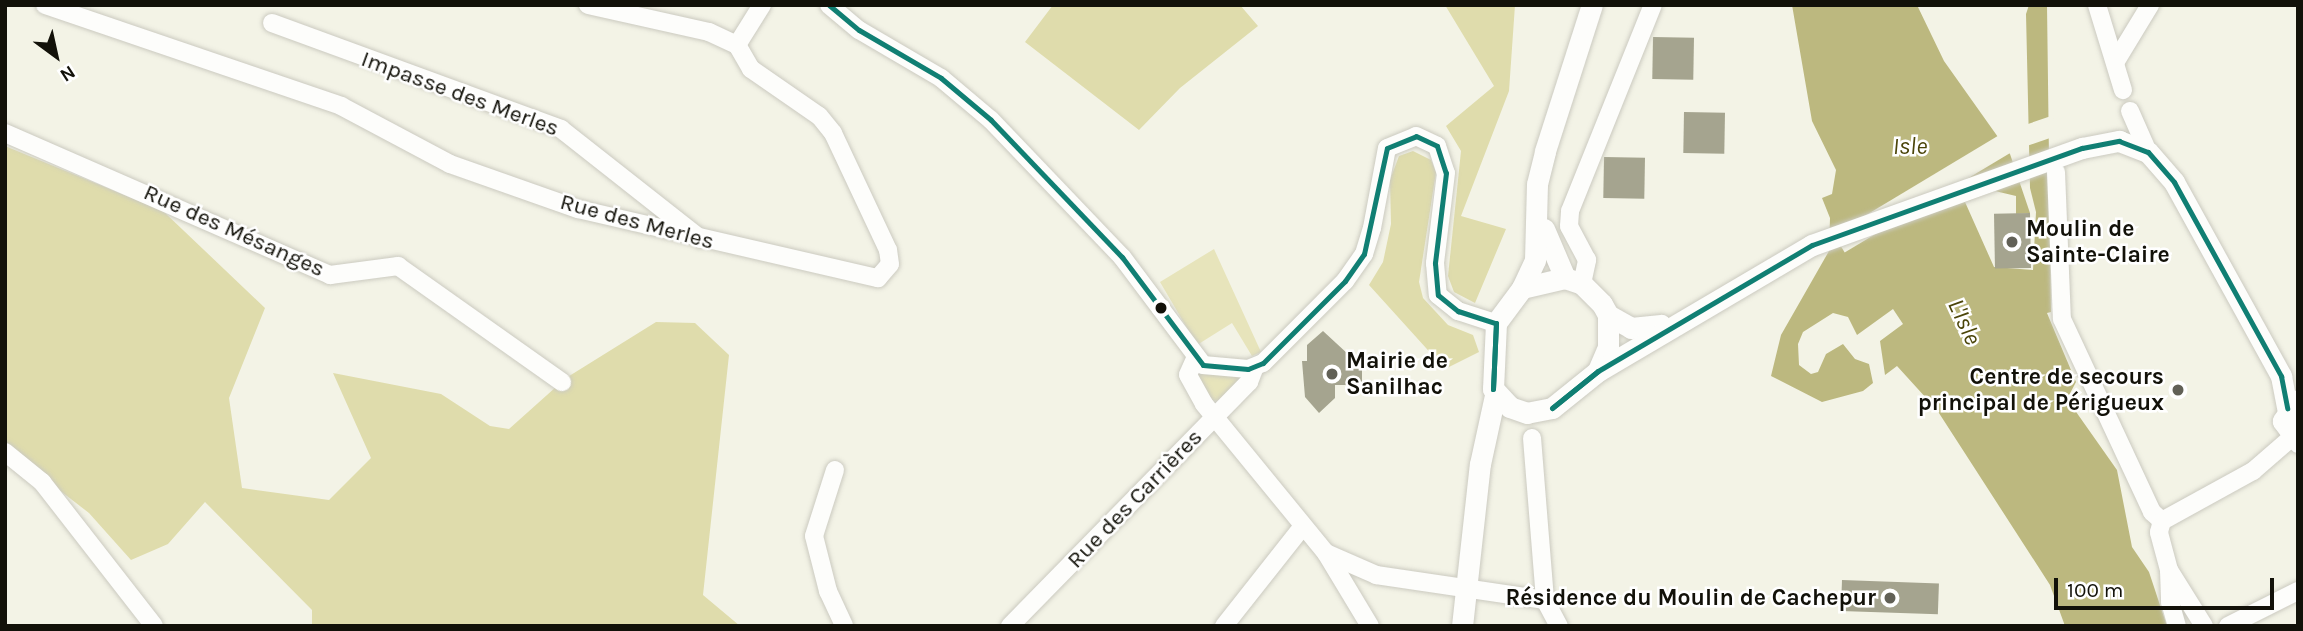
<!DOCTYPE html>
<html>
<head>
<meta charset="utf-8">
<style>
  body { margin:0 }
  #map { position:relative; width:2303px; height:631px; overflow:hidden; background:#f3f3e6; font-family:Karla,sans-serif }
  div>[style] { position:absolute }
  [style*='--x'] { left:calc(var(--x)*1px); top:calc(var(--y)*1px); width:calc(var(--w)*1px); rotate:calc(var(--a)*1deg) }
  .green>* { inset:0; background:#e7e4bb }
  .forest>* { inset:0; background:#dfdcac }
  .water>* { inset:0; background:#bcb87f }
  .pier>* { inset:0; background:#f3f3e6; transform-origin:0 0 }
  .building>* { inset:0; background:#a5a48f; transform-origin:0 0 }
  .roads { filter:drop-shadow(0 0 2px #cbcac0) drop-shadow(0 0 2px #cbcac0) }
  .minor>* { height:18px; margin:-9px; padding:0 9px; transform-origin:9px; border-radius:9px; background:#fdfdfb }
  .major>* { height:21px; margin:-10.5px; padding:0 10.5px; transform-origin:10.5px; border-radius:10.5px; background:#fdfdfb }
  .bus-1>* { height:5px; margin:-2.5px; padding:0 2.5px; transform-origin:2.5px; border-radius:2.5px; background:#107f73 }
  .dots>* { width:19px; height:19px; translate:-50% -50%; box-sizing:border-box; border:4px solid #fff; border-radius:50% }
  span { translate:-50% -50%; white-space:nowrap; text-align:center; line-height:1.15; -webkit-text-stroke:5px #fff; paint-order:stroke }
  .street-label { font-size:23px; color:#121109 }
  .poi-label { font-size:23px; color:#121109; font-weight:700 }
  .left { translate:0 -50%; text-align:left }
  .right { translate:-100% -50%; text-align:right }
  .water-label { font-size:24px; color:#4b4509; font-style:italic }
  .frame { position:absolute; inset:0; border:7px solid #121109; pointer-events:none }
  .north { position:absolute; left:21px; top:21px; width:70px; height:70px; -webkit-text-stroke:5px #fff; paint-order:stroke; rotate:147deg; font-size:19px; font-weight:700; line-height:28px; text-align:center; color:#121109 }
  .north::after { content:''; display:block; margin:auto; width:24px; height:32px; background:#121109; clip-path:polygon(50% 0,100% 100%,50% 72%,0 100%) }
  .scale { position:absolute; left:2054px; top:578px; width:220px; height:32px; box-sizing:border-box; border:4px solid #121109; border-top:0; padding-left:9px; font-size:21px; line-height:24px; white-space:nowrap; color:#121109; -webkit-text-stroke:5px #fff; paint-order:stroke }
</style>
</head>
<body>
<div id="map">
  <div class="green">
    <div style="clip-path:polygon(1214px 249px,1261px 352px,1252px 356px,1232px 323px,1197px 345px,1160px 282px)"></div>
    <div style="clip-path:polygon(1197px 374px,1242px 376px,1242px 383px,1224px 401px,1208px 400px)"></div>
  </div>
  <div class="forest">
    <div style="clip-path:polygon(1053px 5px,1240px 5px,1258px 26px,1180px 88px,1139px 130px,1025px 42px)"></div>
    <div style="clip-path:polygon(1445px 5px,1515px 5px,1509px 91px,1461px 216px,1506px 229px,1475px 303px,1454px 292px,1448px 276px,1461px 151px,1446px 126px,1494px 86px)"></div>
    <div style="clip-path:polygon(5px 146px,163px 211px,265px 308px,229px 398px,242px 488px,329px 500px,371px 458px,333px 373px,441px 394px,490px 426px,509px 429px,566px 378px,656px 322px,695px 323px,729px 355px,703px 595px,740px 626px,312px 626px,312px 610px,205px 502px,168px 544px,131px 560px,89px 513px,5px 448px)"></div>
    <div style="clip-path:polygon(1413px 151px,1431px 160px,1436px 172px,1419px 282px,1423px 298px,1448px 325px,1473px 335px,1479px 352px,1445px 369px,1369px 285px,1383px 262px,1391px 224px,1390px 180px,1399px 156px)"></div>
  </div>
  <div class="water">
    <div style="clip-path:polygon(1792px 5px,1917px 5px,1944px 61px,2010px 154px,2030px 213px,2016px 214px,2016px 196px,1995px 191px,1965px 202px,1994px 267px,2033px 270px,2036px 212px,2030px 188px,2026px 14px,2029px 5px,2047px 5px,2051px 312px,2047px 313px,2076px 382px,2067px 399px,2117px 470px,2132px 547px,2149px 572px,2167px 626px,2065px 626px,2050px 585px,1937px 410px,1897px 366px,1885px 375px,1880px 341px,1903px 324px,1893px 309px,1857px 335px,1848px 317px,1833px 313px,1803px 332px,1798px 344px,1799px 365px,1811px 374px,1818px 372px,1826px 354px,1843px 344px,1855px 359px,1869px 364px,1873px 383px,1863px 391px,1822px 402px,1771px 376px,1781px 335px,1829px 251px,1830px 218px,1822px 198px,1832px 194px,1836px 170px,1812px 121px)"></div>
  </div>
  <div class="pier">
    <div style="clip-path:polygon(2054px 115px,2053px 137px,2024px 147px,2025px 125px)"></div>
    <div style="left:2001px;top:134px;width:21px;height:195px;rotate:59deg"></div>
  </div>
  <div class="building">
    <div style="left:1653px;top:37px;width:41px;height:42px;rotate:1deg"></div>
    <div style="left:1684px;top:112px;width:41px;height:41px;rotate:1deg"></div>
    <div style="left:1604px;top:157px;width:41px;height:41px;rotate:1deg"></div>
    <div style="left:2030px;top:213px;width:55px;height:36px;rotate:89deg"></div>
    <div style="clip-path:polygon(1323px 331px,1362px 367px,1362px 385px,1335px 385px,1335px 398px,1319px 413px,1305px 397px,1302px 361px,1307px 361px,1307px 345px)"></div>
    <div style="left:1842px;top:580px;width:97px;height:31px;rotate:2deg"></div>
  </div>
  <div class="roads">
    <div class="minor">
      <div style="--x:45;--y:5;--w:313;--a:18.8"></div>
      <div style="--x:341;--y:106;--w:123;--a:28"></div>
      <div style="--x:450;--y:164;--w:136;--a:19.4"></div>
      <div style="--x:578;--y:209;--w:308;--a:13"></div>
      <div style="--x:878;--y:278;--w:18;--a:-49"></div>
      <div style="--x:890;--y:264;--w:14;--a:-98"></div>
      <div style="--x:888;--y:250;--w:129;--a:-115.2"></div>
      <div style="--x:833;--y:133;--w:22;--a:-129"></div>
      <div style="--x:819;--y:116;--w:83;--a:-145.3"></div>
      <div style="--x:751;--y:69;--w:28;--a:-120"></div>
      <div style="--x:588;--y:5;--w:124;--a:12.6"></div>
      <div style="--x:709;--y:32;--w:31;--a:25"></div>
      <div style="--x:829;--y:5;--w:39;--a:40"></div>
      <div style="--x:859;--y:30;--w:95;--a:30.3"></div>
      <div style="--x:941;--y:78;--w:65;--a:40"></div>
      <div style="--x:991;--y:120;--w:190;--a:46.3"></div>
      <div style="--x:1122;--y:257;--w:135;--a:53.1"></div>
      <div style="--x:1203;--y:365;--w:45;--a:5.1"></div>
      <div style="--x:1248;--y:369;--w:16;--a:-22"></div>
      <div style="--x:1263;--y:363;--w:116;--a:-45"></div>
      <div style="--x:1345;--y:281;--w:33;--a:-55"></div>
      <div style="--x:1364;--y:254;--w:27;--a:-73"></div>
      <div style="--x:1372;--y:228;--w:81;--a:-79.4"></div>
      <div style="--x:1387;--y:148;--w:31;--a:-22"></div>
      <div style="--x:1416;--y:136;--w:23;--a:25"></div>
      <div style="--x:1437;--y:146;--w:28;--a:72"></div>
      <div style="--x:1446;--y:173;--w:91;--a:97"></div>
      <div style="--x:1435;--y:263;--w:32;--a:85"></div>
      <div style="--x:1438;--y:295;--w:26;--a:39"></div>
      <div style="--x:1458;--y:311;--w:40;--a:18"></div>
      <div style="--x:2097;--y:5;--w:89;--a:73"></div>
      <div style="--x:272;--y:23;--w:308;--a:20.1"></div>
      <div style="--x:561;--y:129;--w:178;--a:38.2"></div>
      <div style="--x:737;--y:45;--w:47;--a:-58"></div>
      <div style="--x:2116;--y:61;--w:66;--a:-58.7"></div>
      <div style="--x:2130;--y:111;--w:45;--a:66.3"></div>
      <div style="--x:5;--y:133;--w:355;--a:23.6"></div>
      <div style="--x:330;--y:275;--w:69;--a:-7.5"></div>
      <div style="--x:398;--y:266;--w:201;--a:35.3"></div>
      <div style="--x:2056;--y:172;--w:147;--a:87.7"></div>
      <div style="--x:2062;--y:319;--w:213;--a:65"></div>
      <div style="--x:2152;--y:512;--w:13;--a:42"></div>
      <div style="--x:1582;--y:284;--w:25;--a:-78"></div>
      <div style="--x:1587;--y:260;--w:38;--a:-118"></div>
      <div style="--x:1569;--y:226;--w:15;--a:-86"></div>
      <div style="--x:1570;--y:211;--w:222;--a:-68.1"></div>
      <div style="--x:1195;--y:359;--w:17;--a:114"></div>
      <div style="--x:1188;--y:375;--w:33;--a:61"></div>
      <div style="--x:1204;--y:404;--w:193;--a:50.7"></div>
      <div style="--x:1326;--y:553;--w:55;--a:23.7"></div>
      <div style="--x:1376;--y:575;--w:171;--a:8.4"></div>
      <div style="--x:1545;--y:600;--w:30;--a:62"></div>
      <div style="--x:1532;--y:438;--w:163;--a:85.4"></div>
      <div style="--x:5;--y:452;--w:48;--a:39"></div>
      <div style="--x:42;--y:482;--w:182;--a:52.1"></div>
      <div style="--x:835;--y:470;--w:69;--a:107.7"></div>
      <div style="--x:814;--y:536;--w:57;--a:75.7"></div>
      <div style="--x:828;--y:591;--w:38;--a:65"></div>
      <div style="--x:1326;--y:553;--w:85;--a:58.9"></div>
      <div style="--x:2169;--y:570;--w:32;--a:88"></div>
      <div style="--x:2170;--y:602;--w:25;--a:74"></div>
      <div style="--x:1010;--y:626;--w:342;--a:-45.6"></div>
      <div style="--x:1249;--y:382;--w:14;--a:-69"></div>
      <div style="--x:1224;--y:626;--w:127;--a:-51.7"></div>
      <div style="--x:2204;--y:626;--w:66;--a:-122"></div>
      <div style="--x:2169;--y:570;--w:39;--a:-105"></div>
      <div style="--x:2159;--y:532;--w:11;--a:-75"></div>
      <div style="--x:2162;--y:521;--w:104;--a:-28.8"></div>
      <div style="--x:2253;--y:471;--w:50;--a:-41"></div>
      <div style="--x:2228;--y:626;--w:78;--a:-26.6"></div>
    </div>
    <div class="major">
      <div style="--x:1544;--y:229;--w:53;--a:66.8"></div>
      <div style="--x:1565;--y:278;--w:18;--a:19"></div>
      <div style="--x:1582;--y:284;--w:28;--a:45"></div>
      <div style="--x:1602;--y:304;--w:13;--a:61"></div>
      <div style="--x:1608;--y:315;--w:32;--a:90"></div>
      <div style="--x:1608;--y:347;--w:26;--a:113"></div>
      <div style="--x:1598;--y:371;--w:59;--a:141.2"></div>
      <div style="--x:1552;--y:408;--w:25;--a:169"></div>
      <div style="--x:1527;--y:413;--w:18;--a:-161"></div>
      <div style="--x:1510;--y:407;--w:25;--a:-133"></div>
      <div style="--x:1493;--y:389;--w:66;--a:-87.4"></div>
      <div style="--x:1496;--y:323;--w:44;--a:-53.4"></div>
      <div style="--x:1522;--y:288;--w:44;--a:-13.1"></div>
      <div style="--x:1522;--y:288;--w:31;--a:-65"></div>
      <div style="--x:1535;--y:260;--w:76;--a:-88.5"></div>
      <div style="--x:1537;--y:184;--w:34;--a:-76"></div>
      <div style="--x:1545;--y:151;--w:153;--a:-72.2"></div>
      <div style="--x:1608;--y:315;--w:26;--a:29"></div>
      <div style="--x:1631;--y:328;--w:30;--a:-6"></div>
      <div style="--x:1598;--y:371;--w:248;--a:-30.5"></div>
      <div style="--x:1812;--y:245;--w:287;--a:-19.8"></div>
      <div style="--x:2082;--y:148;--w:38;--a:-11"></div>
      <div style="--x:2119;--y:141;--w:31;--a:21"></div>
      <div style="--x:2148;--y:152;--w:40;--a:49"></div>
      <div style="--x:2174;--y:182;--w:222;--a:61.1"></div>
      <div style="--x:2281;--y:376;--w:33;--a:79"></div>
      <div style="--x:2298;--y:400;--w:26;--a:126"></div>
      <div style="--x:2283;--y:421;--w:26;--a:54"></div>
      <div style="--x:1462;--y:626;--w:163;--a:-83.7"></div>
      <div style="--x:1480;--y:464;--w:71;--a:-77.7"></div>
    </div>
  </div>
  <div class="bus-1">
    <div style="--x:829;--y:5;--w:39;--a:40"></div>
    <div style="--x:859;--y:30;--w:95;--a:30.3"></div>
    <div style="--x:941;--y:78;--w:65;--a:40"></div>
    <div style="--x:991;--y:120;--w:190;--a:46.3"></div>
    <div style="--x:1122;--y:257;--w:135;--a:53.1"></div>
    <div style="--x:1203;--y:365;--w:45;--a:5.1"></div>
    <div style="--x:1248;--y:369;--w:16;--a:-22"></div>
    <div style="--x:1263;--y:363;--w:116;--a:-45"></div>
    <div style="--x:1345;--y:281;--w:33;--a:-55"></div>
    <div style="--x:1364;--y:254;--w:108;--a:-77.8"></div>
    <div style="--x:1387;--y:148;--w:31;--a:-22"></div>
    <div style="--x:1416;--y:136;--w:23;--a:25"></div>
    <div style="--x:1437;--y:146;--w:28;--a:72"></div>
    <div style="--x:1446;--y:173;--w:91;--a:97"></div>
    <div style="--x:1435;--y:263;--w:32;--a:85"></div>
    <div style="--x:1438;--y:295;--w:26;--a:39"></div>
    <div style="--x:1458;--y:311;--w:40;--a:18"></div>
    <div style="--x:1598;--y:371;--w:248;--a:-30.5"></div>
    <div style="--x:1812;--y:245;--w:287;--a:-19.8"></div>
    <div style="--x:2082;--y:148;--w:38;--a:-11"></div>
    <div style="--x:2119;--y:141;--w:31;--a:21"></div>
    <div style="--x:2148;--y:152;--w:40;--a:49"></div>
    <div style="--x:2174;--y:182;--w:222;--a:61.1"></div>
    <div style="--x:2281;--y:376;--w:33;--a:79"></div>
    <div style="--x:1493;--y:389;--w:66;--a:-87.4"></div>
    <div style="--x:1493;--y:389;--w:66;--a:-87.4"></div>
    <div style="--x:1552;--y:408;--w:59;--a:-38.8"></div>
    <div style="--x:1552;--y:408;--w:59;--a:-38.8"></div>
  </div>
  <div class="dots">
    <div style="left:2012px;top:242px;background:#616056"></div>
    <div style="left:1161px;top:308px;background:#121109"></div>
    <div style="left:1332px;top:374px;background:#616056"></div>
    <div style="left:2178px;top:390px;background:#616056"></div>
    <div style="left:1890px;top:598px;background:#616056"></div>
  </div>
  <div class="street-label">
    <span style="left:460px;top:94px;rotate:20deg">Impasse des Merles</span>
    <span style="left:637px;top:222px;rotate:15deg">Rue des Merles</span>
    <span style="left:234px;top:231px;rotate:24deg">Rue des Mésanges</span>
    <span style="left:1135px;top:499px;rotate:-46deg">Rue des Carrières</span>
  </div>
  <div class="poi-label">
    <span class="left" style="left:2026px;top:242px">Moulin de<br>Sainte-Claire</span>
    <span class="left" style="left:1346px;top:374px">Mairie de<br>Sanilhac</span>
    <span class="right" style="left:2164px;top:390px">Centre de secours<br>principal de Périgueux</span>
    <span class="right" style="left:1876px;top:598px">Résidence du Moulin de Cachepur</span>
  </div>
  <div class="water-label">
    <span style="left:1910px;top:147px">Isle</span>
    <span style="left:1964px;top:322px;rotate:65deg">L'Isle</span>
  </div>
  <div class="frame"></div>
  <div class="north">N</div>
  <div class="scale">100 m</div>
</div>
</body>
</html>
